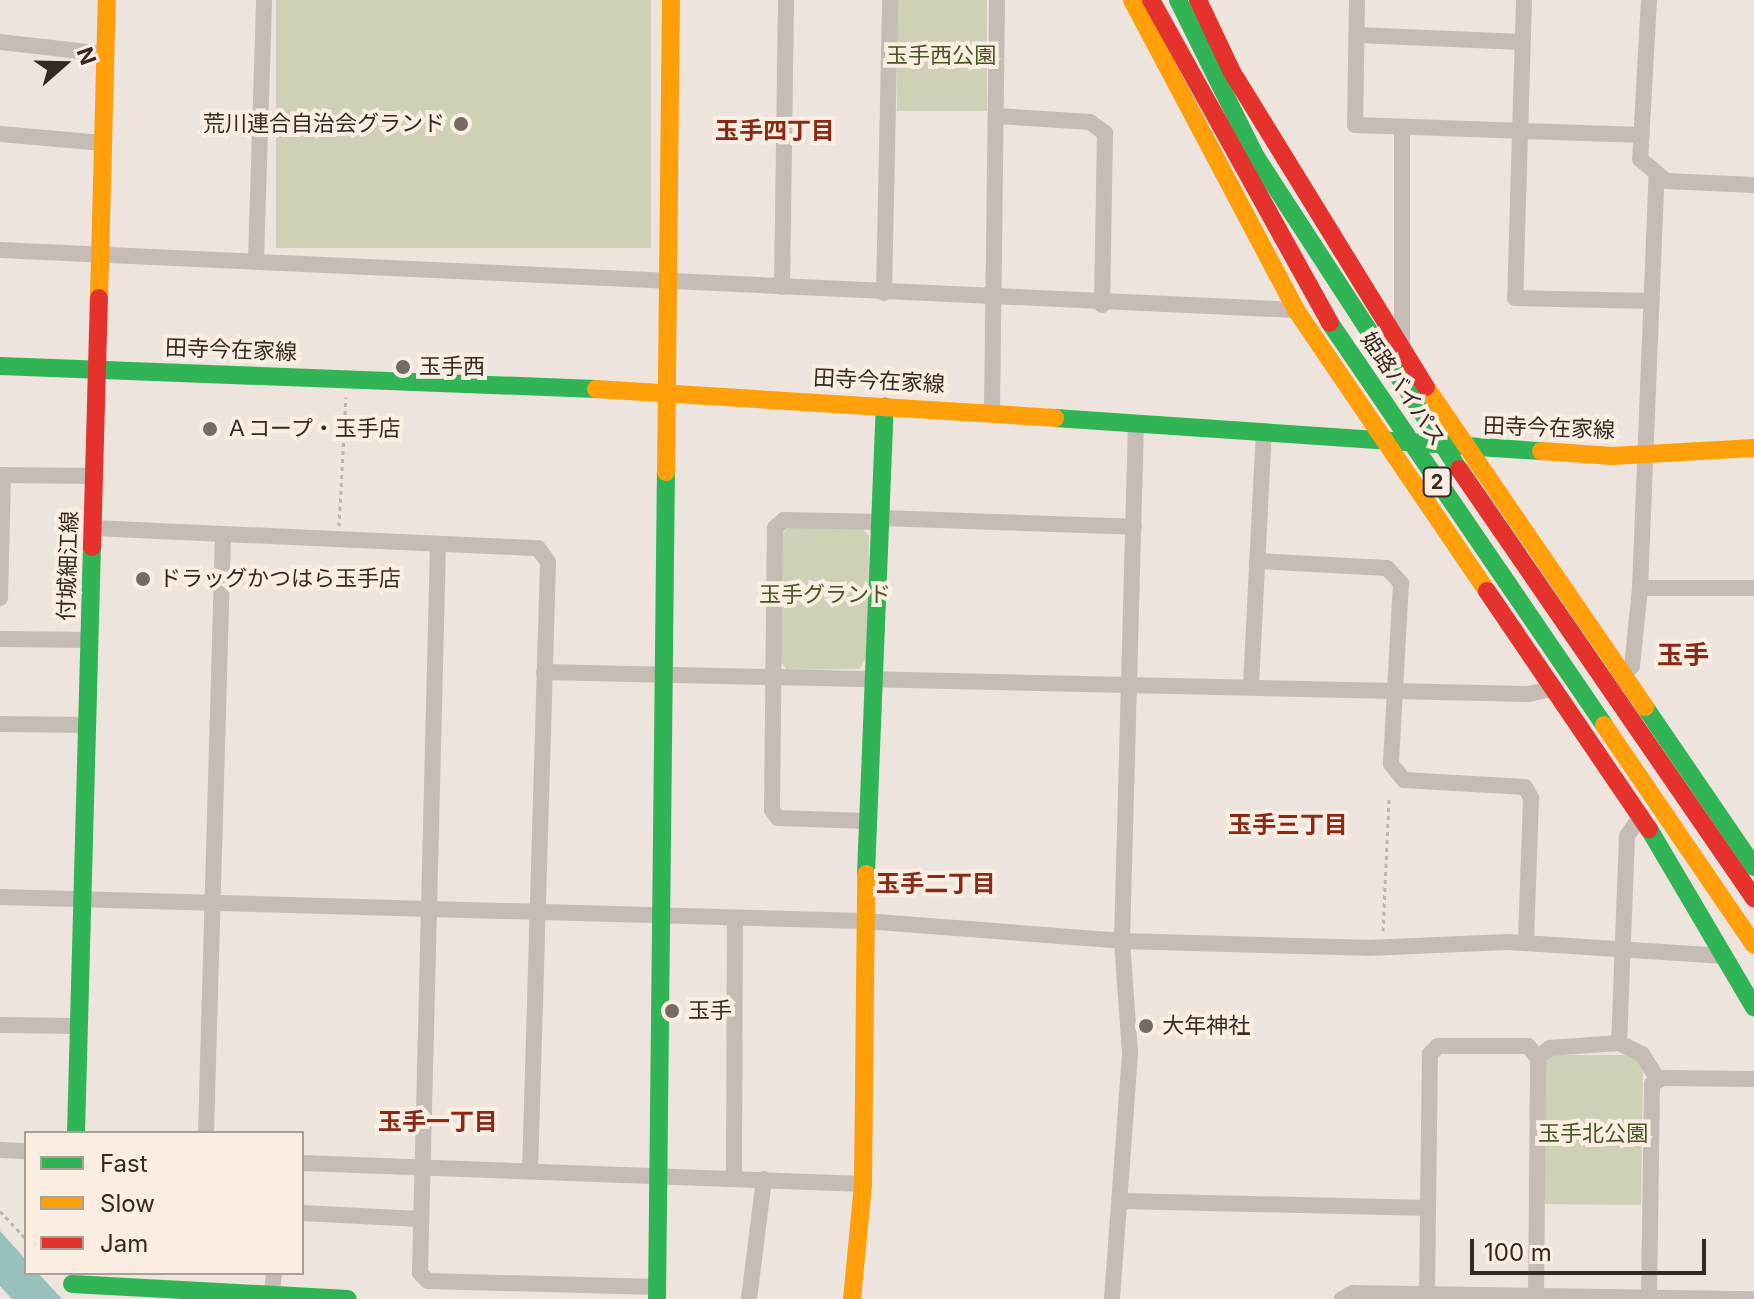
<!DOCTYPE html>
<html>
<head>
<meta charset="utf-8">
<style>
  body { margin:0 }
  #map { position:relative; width:1754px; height:1299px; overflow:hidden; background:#ece4dd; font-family:Inter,"Noto Sans JP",sans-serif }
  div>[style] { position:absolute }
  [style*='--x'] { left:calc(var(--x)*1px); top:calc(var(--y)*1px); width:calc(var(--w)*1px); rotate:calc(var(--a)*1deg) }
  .green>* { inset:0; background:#cfd1b6; transform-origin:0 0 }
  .water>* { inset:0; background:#98c0bc }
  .path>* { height:3px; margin-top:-1.5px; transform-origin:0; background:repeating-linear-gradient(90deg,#beb4af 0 4px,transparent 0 8px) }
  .street>* { height:16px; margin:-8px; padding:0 8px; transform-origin:8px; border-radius:8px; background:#c5bcb6 }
  .fast>* { height:18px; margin:-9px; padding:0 9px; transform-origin:9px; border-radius:9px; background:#30b455 }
  .slow>* { height:18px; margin:-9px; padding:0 9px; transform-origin:9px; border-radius:9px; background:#ff9f0a }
  .jam>* { height:18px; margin:-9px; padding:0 9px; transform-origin:9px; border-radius:9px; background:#e5322d }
  .dots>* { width:22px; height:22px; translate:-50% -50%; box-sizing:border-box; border:4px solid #faeee3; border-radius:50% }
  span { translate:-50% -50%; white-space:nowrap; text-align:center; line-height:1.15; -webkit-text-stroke:8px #faeee3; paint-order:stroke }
  .shield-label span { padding:2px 6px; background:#faeee3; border:2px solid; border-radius:6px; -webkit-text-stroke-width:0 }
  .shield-label { font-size:20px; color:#352925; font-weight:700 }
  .park-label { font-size:22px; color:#485527 }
  .poi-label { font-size:22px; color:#352925 }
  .right { translate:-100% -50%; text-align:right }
  .left { translate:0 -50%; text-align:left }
  .street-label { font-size:22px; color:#352925 }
  .neighbourhood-label { font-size:24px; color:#892a19; font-weight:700 }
  .quarter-label { font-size:26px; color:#892a19; font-weight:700 }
  .legend { position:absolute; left:24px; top:1131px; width:280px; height:144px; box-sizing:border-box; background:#faeee3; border:2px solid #ab9f97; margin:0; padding:10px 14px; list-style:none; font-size:24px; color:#352925 }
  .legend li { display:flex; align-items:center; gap:16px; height:40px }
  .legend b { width:40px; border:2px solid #ab9f97 }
  .north { position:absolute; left:24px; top:24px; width:80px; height:80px; -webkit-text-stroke:6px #faeee3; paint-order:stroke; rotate:70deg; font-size:22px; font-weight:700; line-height:32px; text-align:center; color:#352925 }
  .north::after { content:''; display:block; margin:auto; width:28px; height:36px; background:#352925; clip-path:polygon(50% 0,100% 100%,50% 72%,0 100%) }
  .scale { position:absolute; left:1470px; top:1239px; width:236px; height:36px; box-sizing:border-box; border:4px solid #352925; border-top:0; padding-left:10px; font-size:24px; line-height:28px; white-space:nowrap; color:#352925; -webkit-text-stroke:6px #faeee3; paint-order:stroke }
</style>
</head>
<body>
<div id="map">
  <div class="green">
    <div style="left:276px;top:0;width:375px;height:248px"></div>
    <div style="left:897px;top:0;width:90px;height:111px"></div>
    <div style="clip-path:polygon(789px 527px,861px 528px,869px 535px,868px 654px,860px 669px,787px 670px,781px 662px,782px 533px)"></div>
    <div style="clip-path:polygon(1554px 1055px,1630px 1055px,1643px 1064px,1641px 1205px,1544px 1204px,1546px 1062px)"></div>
  </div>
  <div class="water">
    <div style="clip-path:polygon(0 1231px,26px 1260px,26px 1273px,38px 1273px,62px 1299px,12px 1299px,0 1286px)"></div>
  </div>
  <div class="path">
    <div style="--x:339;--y:526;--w:129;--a:-86.9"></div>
    <div style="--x:1383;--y:931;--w:134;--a:-87.4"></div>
    <div style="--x:0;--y:1211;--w:38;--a:47"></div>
  </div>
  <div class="street">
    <div style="--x:1357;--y:0;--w:125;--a:90.9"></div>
    <div style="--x:1355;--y:125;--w:287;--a:2"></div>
    <div style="--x:1524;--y:0;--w:298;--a:91.7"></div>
    <div style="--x:1515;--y:298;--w:134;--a:1.3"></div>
    <div style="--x:1649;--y:0;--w:159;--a:93.2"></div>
    <div style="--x:1640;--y:159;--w:34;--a:40"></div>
    <div style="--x:1666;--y:181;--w:88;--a:2.6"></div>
    <div style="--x:1357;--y:35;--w:165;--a:2.4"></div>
    <div style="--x:0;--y:42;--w:107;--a:6.5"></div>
    <div style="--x:997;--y:116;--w:93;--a:3.7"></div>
    <div style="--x:1090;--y:122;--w:19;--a:36"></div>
    <div style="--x:1105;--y:133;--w:172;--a:91"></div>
    <div style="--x:0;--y:134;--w:103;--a:5"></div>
    <div style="--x:0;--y:250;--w:1297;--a:2.65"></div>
    <div style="--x:256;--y:259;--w:259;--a:-88.2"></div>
    <div style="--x:782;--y:287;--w:287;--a:-89.2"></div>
    <div style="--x:884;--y:293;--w:293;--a:-88.8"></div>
    <div style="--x:1402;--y:350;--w:223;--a:-90"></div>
    <div style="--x:992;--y:412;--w:412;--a:-89.3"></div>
    <div style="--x:0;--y:475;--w:94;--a:0.6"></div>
    <div style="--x:880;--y:518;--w:254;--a:2"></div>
    <div style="--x:93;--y:528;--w:445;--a:2.6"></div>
    <div style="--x:538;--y:548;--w:17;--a:54"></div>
    <div style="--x:548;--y:562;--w:610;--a:91.69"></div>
    <div style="--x:438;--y:545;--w:728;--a:91.42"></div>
    <div style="--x:420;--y:1273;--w:11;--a:45"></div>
    <div style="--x:428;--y:1281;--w:229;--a:1.5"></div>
    <div style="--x:1257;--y:561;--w:130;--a:3.1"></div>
    <div style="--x:1387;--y:568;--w:21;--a:47"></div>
    <div style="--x:1401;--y:583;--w:181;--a:93.2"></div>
    <div style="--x:1391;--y:764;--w:21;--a:51"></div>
    <div style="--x:1404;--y:780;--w:121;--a:3.3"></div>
    <div style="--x:1525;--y:787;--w:13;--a:61"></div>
    <div style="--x:1531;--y:798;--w:145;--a:92"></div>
    <div style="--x:1640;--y:588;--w:114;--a:0"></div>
    <div style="--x:0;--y:598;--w:123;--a:-88.6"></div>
    <div style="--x:0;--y:639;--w:90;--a:0.6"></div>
    <div style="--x:544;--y:672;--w:985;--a:1.28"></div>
    <div style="--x:1529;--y:694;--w:27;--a:-13"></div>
    <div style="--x:1624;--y:675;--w:12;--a:-48"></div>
    <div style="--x:1632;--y:666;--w:78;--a:-84.1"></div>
    <div style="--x:1640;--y:588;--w:415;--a:-87.7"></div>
    <div style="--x:1251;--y:685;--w:253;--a:-87.1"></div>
    <div style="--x:0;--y:724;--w:87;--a:0.7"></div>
    <div style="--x:1641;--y:816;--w:24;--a:125"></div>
    <div style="--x:1627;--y:836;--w:207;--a:92.2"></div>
    <div style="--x:1619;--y:1043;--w:25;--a:26"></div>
    <div style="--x:1642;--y:1054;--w:31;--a:58"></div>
    <div style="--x:868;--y:821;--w:90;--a:-178.1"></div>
    <div style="--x:778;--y:818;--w:10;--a:-127"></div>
    <div style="--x:772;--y:810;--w:282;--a:-89.4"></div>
    <div style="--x:775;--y:528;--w:12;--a:-42"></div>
    <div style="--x:784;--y:520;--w:96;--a:1.2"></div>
    <div style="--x:0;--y:897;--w:864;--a:1.59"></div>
    <div style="--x:864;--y:921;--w:259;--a:4.4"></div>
    <div style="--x:1122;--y:941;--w:245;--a:1.6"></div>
    <div style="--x:1367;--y:948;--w:141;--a:-2.4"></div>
    <div style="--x:1508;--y:942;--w:217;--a:3.7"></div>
    <div style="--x:0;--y:1025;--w:79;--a:0.7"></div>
    <div style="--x:206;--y:1133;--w:596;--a:-88.37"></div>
    <div style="--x:0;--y:1150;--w:26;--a:2"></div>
    <div style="--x:302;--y:1163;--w:561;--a:2.14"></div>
    <div style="--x:734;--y:1178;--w:258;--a:-89.8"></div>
    <div style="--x:1122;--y:1201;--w:306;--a:1.3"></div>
    <div style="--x:302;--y:1213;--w:118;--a:2.9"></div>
    <div style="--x:272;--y:1292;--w:19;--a:-84"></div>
    <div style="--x:1427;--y:1294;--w:240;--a:-89.3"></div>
    <div style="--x:1430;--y:1054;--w:11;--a:-45"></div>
    <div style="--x:1438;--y:1046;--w:90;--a:0"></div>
    <div style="--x:1528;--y:1046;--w:16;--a:50"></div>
    <div style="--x:749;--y:1299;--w:121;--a:-82.9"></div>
    <div style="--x:1112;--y:1299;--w:247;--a:-85.8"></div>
    <div style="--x:1130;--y:1053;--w:112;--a:-94.1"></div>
    <div style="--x:1122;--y:941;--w:518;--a:-88.45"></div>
    <div style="--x:1342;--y:1299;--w:13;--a:-29"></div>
    <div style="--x:1353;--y:1293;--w:401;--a:0.9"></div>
    <div style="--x:1536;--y:1299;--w:241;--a:-89.5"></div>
    <div style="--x:1538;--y:1058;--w:16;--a:-40"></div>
    <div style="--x:1550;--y:1048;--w:69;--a:-4.1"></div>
    <div style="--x:1649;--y:1299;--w:215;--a:-89.2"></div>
    <div style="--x:1652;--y:1084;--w:13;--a:-29"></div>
    <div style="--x:1663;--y:1078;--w:91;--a:0.6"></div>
  </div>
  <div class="fast">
    <div style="--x:1178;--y:0;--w:175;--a:63.6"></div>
    <div style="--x:1256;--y:157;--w:372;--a:57"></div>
    <div style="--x:1330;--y:323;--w:486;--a:55.7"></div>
    <div style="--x:0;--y:366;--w:596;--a:2.21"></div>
    <div style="--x:1055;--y:418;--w:487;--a:3.9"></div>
    <div style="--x:1645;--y:707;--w:194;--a:55.7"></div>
    <div style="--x:1649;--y:829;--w:207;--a:59.5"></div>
    <div style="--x:866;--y:874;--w:468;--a:-87.7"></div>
    <div style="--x:76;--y:1133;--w:586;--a:-88.44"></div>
    <div style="--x:72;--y:1284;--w:276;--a:3.1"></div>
    <div style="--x:657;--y:1299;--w:827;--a:-89.38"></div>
  </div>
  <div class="slow">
    <div style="--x:1132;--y:0;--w:351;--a:62.1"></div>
    <div style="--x:1296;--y:310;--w:340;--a:55.8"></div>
    <div style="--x:99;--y:298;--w:298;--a:-88.5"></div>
    <div style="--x:1426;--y:387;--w:388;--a:55.6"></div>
    <div style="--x:596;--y:389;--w:460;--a:3.6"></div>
    <div style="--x:1541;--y:451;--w:71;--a:4"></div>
    <div style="--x:1612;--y:456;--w:142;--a:-3.2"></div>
    <div style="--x:666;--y:472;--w:472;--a:-89.4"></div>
    <div style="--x:1604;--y:725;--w:266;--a:55.7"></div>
    <div style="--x:852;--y:1299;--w:116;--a:-84.5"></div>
    <div style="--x:863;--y:1184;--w:310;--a:-89.4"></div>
  </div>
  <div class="jam">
    <div style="--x:1151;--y:0;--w:369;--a:61"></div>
    <div style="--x:1198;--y:0;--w:80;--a:64.7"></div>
    <div style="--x:1232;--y:72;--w:370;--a:58.4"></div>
    <div style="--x:1459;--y:469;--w:521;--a:55.49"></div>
    <div style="--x:92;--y:547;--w:249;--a:-88.4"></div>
    <div style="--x:1487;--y:591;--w:288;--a:55.8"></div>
  </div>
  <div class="dots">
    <div style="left:461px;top:124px;background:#756a65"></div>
    <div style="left:403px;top:367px;background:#756a65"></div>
    <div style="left:210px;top:429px;background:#756a65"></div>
    <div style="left:143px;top:579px;background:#756a65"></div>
    <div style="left:672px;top:1011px;background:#756a65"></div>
    <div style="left:1146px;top:1026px;background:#756a65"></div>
  </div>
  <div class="shield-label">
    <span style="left:1437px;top:482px">2</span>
  </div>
  <div class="park-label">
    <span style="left:941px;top:56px">玉手西公園</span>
    <span style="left:825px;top:595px">玉手グランド</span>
    <span style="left:1593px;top:1134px">玉手北公園</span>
  </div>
  <div class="poi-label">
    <span class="right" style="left:445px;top:124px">荒川連合自治会グランド</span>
    <span class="left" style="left:419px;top:367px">玉手西</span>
    <span class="left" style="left:226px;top:429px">Ａコープ・玉手店</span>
    <span class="left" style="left:159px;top:579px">ドラッグかつはら玉手店</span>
    <span class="left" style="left:688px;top:1011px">玉手</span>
    <span class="left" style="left:1162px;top:1026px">大年神社</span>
  </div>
  <div class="street-label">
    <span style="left:231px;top:350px;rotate:2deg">田寺今在家線</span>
    <span style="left:879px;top:381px;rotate:3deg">田寺今在家線</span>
    <span style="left:1403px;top:389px;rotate:56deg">姫路バイパス</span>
    <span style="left:1549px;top:428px;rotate:2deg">田寺今在家線</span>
    <span style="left:68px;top:566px;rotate:-88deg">付城細江線</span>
  </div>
  <div class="neighbourhood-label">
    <span style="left:775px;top:131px">玉手四丁目</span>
    <span style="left:1288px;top:825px">玉手三丁目</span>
    <span style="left:936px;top:884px">玉手二丁目</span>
    <span style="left:438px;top:1122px">玉手一丁目</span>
  </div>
  <div class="quarter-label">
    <span style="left:1683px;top:655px">玉手</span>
  </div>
  <ul class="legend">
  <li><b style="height:10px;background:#30b455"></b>Fast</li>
  <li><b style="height:10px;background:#ff9f0a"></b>Slow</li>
  <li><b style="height:10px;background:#e5322d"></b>Jam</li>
  </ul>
  <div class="north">N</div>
  <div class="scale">100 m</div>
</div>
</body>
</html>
